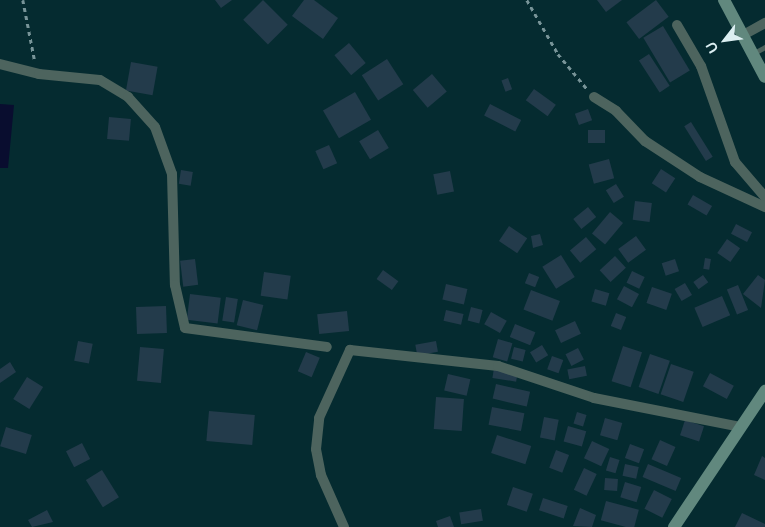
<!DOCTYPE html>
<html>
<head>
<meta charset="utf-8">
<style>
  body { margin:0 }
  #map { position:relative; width:765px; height:527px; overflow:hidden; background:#052b30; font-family:Raleway,sans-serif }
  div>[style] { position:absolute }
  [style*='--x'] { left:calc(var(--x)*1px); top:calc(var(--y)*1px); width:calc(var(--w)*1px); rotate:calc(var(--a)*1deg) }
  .water>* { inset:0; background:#090d2f }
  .building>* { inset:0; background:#233b4b; transform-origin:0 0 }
  .path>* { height:2.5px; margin-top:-1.25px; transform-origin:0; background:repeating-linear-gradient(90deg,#789498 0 4px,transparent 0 8px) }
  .lane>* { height:5px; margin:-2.5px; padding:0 2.5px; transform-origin:2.5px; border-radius:2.5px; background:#4d645e }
  .street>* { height:10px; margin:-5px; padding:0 5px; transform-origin:5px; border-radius:5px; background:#4d645e }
  .secondary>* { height:12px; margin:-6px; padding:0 6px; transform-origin:6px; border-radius:6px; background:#61887e }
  span { translate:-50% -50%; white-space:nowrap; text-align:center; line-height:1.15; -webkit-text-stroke:4.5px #052b30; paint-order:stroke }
  .north { position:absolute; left:700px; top:15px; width:50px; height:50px; -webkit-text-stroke:4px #052b30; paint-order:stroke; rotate:240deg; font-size:14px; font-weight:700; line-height:20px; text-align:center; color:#dceff2 }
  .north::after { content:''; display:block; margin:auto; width:18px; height:22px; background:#dceff2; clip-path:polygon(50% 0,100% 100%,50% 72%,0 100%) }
</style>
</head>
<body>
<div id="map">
  <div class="water">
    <div style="clip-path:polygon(0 104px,14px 105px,8px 168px,0 168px)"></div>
  </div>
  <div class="building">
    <div style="clip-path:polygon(215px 0,232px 0,221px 8px)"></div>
    <div style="left:263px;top:0;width:35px;height:28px;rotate:45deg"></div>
    <div style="clip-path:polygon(304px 0,314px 0,338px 18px,323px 39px,292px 16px)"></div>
    <div style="clip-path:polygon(597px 0,622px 0,606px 12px)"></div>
    <div style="left:656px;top:0;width:21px;height:37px;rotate:53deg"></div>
    <div style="left:663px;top:26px;width:52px;height:23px;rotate:59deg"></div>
    <div style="left:349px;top:43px;width:26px;height:19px;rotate:50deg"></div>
    <div style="left:649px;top:54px;width:38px;height:12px;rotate:57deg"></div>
    <div style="left:387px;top:59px;width:30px;height:30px;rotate:57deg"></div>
    <div style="left:131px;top:62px;width:27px;height:29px;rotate:10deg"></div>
    <div style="left:432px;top:74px;width:23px;height:25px;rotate:50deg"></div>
    <div style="left:508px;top:78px;width:12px;height:7px;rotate:70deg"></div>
    <div style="left:534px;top:89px;width:27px;height:14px;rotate:36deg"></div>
    <div style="left:355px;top:92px;width:32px;height:37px;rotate:60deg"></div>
    <div style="left:490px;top:104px;width:35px;height:13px;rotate:27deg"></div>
    <div style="left:588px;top:109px;width:12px;height:14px;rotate:70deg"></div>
    <div style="left:109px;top:117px;width:22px;height:22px;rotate:5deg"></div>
    <div style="left:691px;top:122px;width:41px;height:8px;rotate:58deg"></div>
    <div style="left:378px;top:130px;width:21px;height:22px;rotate:59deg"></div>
    <div style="left:605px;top:130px;width:13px;height:17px;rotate:90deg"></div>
    <div style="left:329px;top:145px;width:20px;height:15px;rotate:66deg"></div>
    <div style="left:609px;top:159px;width:20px;height:21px;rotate:75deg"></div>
    <div style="left:661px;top:169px;width:17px;height:17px;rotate:33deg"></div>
    <div style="left:181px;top:170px;width:12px;height:14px;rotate:9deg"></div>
    <div style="left:450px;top:171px;width:21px;height:17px;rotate:79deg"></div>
    <div style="left:616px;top:184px;width:15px;height:12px;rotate:58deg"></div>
    <div style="left:693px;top:195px;width:22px;height:11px;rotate:30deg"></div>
    <div style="left:635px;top:201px;width:17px;height:19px;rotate:7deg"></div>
    <div style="left:588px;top:207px;width:13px;height:19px;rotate:51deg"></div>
    <div style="left:610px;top:212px;width:17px;height:28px;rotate:40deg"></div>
    <div style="left:736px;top:224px;width:18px;height:11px;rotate:27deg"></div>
    <div style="left:509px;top:226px;width:22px;height:18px;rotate:34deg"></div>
    <div style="clip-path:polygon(540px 234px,543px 245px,533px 248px,531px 236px)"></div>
    <div style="left:636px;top:236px;width:17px;height:22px;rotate:54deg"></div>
    <div style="left:586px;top:237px;width:16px;height:21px;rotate:50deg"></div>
    <div style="left:727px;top:239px;width:16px;height:17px;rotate:35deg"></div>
    <div style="left:561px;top:255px;width:26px;height:22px;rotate:58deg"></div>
    <div style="left:615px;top:256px;width:16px;height:21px;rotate:47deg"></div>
    <div style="left:705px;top:258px;width:6px;height:11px;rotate:9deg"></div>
    <div style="left:195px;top:259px;width:26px;height:15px;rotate:83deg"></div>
    <div style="left:675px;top:259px;width:13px;height:14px;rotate:72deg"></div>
    <div style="left:383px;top:270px;width:19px;height:11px;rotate:36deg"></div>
    <div style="left:632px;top:271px;width:14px;height:13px;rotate:25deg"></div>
    <div style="left:264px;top:272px;width:27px;height:24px;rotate:8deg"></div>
    <div style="left:529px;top:273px;width:11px;height:11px;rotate:22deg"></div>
    <div style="left:703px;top:275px;width:9px;height:12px;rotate:54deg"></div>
    <div style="clip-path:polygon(758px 275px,765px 280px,761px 308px,743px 294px)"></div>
    <div style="left:685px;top:283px;width:14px;height:12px;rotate:60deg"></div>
    <div style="left:446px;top:284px;width:22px;height:16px;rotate:13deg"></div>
    <div style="left:738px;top:285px;width:27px;height:12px;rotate:68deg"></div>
    <div style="left:624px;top:286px;width:17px;height:15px;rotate:28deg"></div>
    <div style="left:652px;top:287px;width:21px;height:17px;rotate:19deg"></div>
    <div style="left:595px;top:289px;width:15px;height:13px;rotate:16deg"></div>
    <div style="left:531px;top:290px;width:31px;height:21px;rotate:21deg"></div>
    <div style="left:190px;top:294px;width:31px;height:26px;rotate:7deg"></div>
    <div style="left:722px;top:296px;width:21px;height:30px;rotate:67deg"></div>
    <div style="left:226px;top:297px;width:12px;height:24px;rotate:9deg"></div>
    <div style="left:243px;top:300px;width:21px;height:26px;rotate:14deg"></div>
    <div style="left:166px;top:306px;width:27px;height:30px;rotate:88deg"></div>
    <div style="left:471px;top:307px;width:12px;height:14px;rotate:14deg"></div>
    <div style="left:446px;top:310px;width:18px;height:11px;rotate:13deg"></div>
    <div style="left:347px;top:311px;width:20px;height:30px;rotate:84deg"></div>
    <div style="left:491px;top:312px;width:18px;height:14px;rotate:29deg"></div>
    <div style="left:616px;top:313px;width:11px;height:14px;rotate:22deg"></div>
    <div style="left:575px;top:321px;width:14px;height:22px;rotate:65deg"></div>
    <div style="left:515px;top:324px;width:22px;height:14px;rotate:22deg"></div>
    <div style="left:498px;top:339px;width:15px;height:19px;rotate:16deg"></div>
    <div style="left:78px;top:341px;width:15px;height:20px;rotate:11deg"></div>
    <div style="left:436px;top:341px;width:11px;height:21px;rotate:80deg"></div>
    <div style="left:542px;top:345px;width:12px;height:14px;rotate:59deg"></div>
    <div style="left:623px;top:346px;width:20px;height:37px;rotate:18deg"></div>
    <div style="left:140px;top:347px;width:24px;height:34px;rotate:5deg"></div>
    <div style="left:514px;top:347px;width:12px;height:12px;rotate:14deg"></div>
    <div style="left:578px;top:348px;width:13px;height:14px;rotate:63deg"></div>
    <div style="left:306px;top:352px;width:15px;height:21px;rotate:23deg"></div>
    <div style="left:650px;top:354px;width:21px;height:35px;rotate:19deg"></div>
    <div style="left:552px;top:356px;width:12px;height:14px;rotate:20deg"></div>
    <div style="clip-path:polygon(10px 362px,16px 372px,0 383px,0 369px)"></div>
    <div style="left:671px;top:364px;width:24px;height:32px;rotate:19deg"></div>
    <div style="left:585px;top:366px;width:10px;height:18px;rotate:79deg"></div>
    <div style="left:494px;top:368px;width:24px;height:10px;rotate:9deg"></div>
    <div style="left:710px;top:373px;width:27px;height:15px;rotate:28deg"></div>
    <div style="left:448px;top:374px;width:23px;height:17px;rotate:13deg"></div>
    <div style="left:27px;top:377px;width:19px;height:26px;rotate:32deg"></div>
    <div style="left:496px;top:384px;width:35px;height:15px;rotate:13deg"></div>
    <div style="left:436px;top:397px;width:28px;height:32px;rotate:4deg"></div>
    <div style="left:492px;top:407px;width:33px;height:18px;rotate:11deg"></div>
    <div style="left:209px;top:411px;width:46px;height:30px;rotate:5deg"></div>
    <div style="left:577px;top:412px;width:10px;height:12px;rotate:17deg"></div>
    <div style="left:544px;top:417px;width:15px;height:21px;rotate:11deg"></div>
    <div style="left:605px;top:418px;width:18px;height:18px;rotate:16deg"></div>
    <div style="left:685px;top:420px;width:20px;height:16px;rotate:18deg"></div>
    <div style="left:568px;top:426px;width:19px;height:16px;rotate:16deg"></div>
    <div style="left:6px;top:427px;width:27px;height:20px;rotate:17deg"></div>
    <div style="left:497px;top:435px;width:36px;height:19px;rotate:18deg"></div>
    <div style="left:660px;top:440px;width:17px;height:21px;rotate:24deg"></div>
    <div style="left:592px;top:441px;width:19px;height:19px;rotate:25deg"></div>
    <div style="left:82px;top:443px;width:18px;height:18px;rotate:63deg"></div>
    <div style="left:630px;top:444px;width:15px;height:15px;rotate:20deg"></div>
    <div style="left:556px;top:450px;width:14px;height:19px;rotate:21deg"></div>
    <div style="clip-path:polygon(762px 456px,765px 458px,765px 480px,754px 475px)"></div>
    <div style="left:610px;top:457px;width:10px;height:14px;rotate:17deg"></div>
    <div style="left:625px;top:464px;width:14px;height:12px;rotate:12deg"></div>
    <div style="left:648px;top:464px;width:36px;height:14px;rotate:23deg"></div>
    <div style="left:584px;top:468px;width:14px;height:24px;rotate:25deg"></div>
    <div style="left:102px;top:470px;width:32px;height:19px;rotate:58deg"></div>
    <div style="left:605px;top:478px;width:13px;height:12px;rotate:4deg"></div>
    <div style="left:625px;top:482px;width:17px;height:16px;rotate:17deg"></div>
    <div style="left:513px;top:487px;width:21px;height:19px;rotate:19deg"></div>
    <div style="left:654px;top:490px;width:20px;height:21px;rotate:27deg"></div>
    <div style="left:543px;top:498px;width:26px;height:13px;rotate:18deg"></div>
    <div style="left:606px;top:501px;width:34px;height:20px;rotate:15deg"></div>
    <div style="clip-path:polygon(580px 508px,596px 515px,592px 527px,573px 526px)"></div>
    <div style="left:481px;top:509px;width:12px;height:22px;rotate:81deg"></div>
    <div style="clip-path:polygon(47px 510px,53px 522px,32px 527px,28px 520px)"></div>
    <div style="clip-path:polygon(742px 513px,765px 524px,765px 527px,735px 527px)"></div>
    <div style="clip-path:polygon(450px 516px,454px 527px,438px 527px,436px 521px)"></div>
  </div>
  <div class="path">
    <div style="--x:23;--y:0;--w:63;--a:79"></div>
    <div style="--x:527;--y:0;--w:62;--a:60.1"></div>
    <div style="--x:558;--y:54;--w:47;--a:50.2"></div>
  </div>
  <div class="lane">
    <div style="--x:754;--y:53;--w:13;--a:-29"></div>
  </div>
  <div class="street">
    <div style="--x:677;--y:25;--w:48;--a:59.7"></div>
    <div style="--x:701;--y:66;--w:102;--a:70.5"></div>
    <div style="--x:735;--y:162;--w:46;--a:49.4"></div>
    <div style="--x:745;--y:34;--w:23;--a:-29"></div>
    <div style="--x:0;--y:64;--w:40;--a:14.4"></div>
    <div style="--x:39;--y:74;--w:61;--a:5.6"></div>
    <div style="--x:100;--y:80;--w:33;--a:31"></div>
    <div style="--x:128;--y:97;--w:40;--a:48"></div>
    <div style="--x:155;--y:127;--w:50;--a:70.1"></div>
    <div style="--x:172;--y:174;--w:111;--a:88.5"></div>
    <div style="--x:175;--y:285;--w:44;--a:76.9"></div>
    <div style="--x:185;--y:328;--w:143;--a:7.6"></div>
    <div style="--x:594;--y:97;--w:26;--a:32"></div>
    <div style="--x:616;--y:111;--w:42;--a:46"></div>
    <div style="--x:645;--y:141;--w:66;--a:33.2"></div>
    <div style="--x:700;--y:177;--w:72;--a:24.8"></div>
    <div style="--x:344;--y:527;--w:57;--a:-113.9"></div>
    <div style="--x:321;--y:475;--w:26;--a:-101"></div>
    <div style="--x:316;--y:449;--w:31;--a:-84"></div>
    <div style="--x:319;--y:418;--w:75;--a:-65.5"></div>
    <div style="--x:350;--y:350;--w:149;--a:6.2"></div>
    <div style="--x:498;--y:366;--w:101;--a:18.4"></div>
    <div style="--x:594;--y:398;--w:149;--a:11.2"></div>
  </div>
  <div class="secondary">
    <div style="--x:724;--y:0;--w:87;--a:62"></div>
    <div style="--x:674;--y:527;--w:164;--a:-56.2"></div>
  </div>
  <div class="north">U</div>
</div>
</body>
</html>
